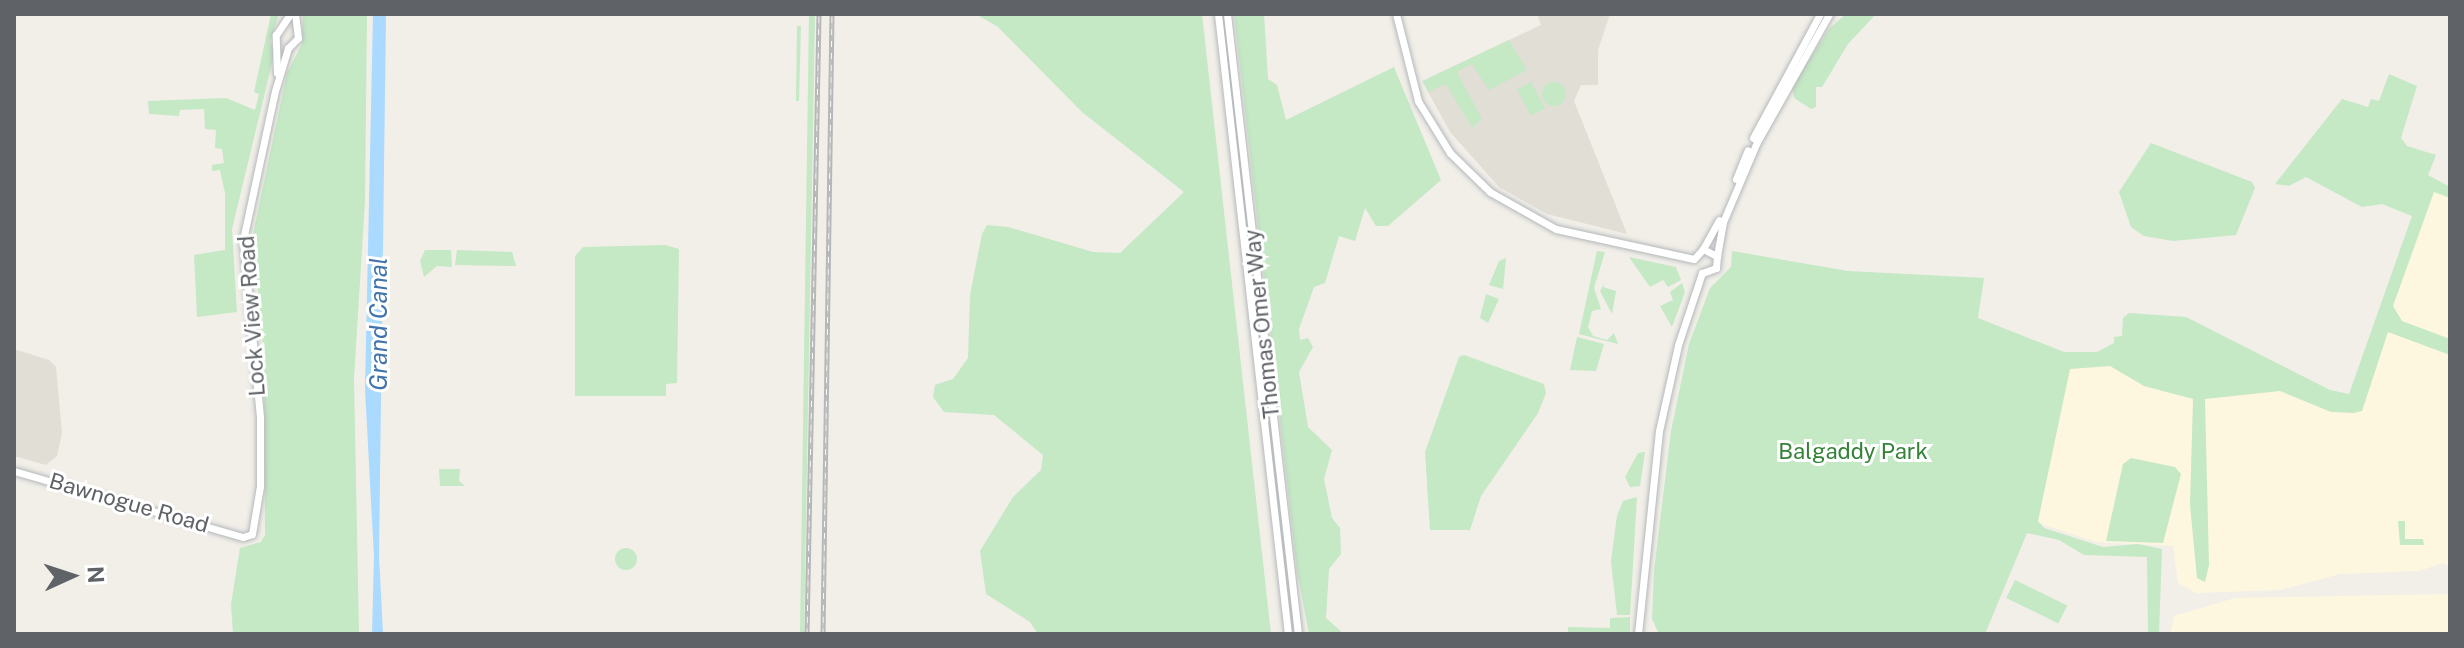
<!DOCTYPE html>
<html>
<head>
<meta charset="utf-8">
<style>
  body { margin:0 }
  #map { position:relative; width:2464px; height:648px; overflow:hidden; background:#f1efe8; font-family:"Public Sans",sans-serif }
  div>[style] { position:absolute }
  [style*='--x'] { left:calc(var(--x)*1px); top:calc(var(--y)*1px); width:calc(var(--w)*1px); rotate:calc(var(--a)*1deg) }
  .commercial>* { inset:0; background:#fef7e0 }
  .education>* { inset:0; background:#e1ded6 }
  .green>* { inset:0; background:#c5e8c5; transform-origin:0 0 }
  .round { border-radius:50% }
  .water>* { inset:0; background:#aadaff }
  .roads { filter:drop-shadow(0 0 2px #b5b8bc) drop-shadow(0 0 2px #b5b8bc) }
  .tertiary>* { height:7px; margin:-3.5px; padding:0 3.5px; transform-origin:3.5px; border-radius:3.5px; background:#fff }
  .rail>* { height:5px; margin-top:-2.5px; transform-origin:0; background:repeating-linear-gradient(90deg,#fff 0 6px,#b6b7b8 0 12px); box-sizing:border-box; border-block:2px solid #b6b7b8 }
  span { translate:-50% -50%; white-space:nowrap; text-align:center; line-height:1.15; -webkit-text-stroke:6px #fff; paint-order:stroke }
  .street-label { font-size:22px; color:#5f6368 }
  .park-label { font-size:22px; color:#348238 }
  .water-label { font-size:24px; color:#4174aa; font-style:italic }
  .frame { position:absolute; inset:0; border:16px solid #5f6368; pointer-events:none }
  .north { position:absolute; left:32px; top:536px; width:80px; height:80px; -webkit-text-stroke:6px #fff; paint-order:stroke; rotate:87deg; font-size:22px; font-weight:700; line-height:32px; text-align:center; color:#5f6368 }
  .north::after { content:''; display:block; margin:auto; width:28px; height:36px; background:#5f6368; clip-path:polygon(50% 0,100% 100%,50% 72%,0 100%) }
</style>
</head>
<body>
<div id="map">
  <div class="commercial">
    <div style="clip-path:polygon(2427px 177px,2450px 191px,2450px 567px,2443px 563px,2419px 571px,2340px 574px,2280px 590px,2196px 593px,2178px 583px,2173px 546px,2096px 542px,2032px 521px,2064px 358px,2276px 386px,2347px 405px)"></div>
    <div style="clip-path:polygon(2450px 594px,2450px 634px,2170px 634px,2174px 616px,2235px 598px)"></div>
  </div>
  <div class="education">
    <div style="clip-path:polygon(1537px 14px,1610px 14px,1598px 50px,1598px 85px,1581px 85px,1574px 101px,1627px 234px,1547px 214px,1499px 187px,1450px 132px,1422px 81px,1541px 25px)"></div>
    <div style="clip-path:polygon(14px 349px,49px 360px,56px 367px,62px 433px,57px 456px,46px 465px,14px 456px)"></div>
  </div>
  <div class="green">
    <div style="clip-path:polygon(271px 14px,279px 14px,270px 42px,275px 51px,232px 229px,237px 312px,197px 317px,194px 255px,225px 250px,225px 193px,220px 170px,212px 171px,212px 165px,224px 163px,222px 149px,215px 148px,216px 130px,205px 129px,204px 109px,180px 110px,179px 116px,149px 114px,148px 101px,226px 98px,255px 110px,259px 94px,254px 92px)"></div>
    <div style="clip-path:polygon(303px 14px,367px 14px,365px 201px,354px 378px,359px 634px,233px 634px,231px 604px,240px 548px,261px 542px,265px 535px,264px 359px,253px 234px,287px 73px,302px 44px)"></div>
    <div style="clip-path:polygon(809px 14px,815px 14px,804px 634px,800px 634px)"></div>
    <div style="clip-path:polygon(976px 14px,1202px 14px,1271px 634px,1038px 634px,1030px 622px,986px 594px,980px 551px,1013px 497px,1041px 470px,1043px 455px,994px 415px,944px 412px,933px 397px,935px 385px,953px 379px,968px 358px,970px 295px,982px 234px,987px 225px,1008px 227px,1093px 252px,1120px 253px,1184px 192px,1082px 112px,998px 27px)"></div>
    <div style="clip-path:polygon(1234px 14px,1264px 14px,1268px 79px,1277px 85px,1286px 120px,1394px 67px,1441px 180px,1388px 226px,1376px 226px,1365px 208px,1355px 241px,1339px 236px,1325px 283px,1314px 287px,1299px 329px,1300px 340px,1308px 338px,1313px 347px,1299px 372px,1308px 427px,1332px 450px,1324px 479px,1332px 518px,1340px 528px,1341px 554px,1329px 569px,1326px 618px,1344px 634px,1309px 634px,1297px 571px)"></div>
    <div style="clip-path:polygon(1846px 14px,1876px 14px,1848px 44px,1822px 87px,1816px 87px,1816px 107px,1811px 109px,1794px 98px,1792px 87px,1829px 29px)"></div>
    <div style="clip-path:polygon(797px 26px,801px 26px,799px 101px,796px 101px)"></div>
    <div style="clip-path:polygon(1509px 40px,1527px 70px,1489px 90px,1472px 64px,1457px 72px,1482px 119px,1469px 131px,1472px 127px,1446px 84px,1428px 92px,1423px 81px)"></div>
    <div style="clip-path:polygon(2389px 74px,2417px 86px,2401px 138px,2407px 146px,2436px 155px,2428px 175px,2450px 187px,2450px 198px,2434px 192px,2393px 306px,2402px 321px,2450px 339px,2450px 355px,2388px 332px,2362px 411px,2354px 413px,2331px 412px,2280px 391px,2205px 399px,2209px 565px,2205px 582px,2197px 578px,2190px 505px,2193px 399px,2144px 386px,2110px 366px,2070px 369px,2038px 521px,2044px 528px,2103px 547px,2138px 544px,2162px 549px,2159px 634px,2148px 634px,2147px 557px,2084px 555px,2059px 540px,2027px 533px,1985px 634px,1659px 634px,1652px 619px,1654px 571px,1671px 431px,1689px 344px,1710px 288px,1731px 267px,1732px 251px,1848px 271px,1984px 278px,1978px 318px,2064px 352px,2097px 352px,2114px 343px,2114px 337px,2122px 336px,2123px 318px,2129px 313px,2186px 317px,2330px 390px,2349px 394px,2412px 216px,2382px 204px,2362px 207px,2306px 177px,2289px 186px,2275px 184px,2342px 99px,2368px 107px,2371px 99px,2379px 101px)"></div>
    <div style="left:1531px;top:82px;width:30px;height:16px;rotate:62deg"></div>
    <div class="round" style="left:1542px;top:82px;width:24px;height:24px"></div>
    <div style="clip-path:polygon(2151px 143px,2252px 182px,2255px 188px,2236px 235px,2173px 241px,2144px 236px,2131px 227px,2119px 192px)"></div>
    <div style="clip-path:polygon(665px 245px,679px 249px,677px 383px,666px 384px,666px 396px,575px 396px,575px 256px,583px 247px)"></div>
    <div style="clip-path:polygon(425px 250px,451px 250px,452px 267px,437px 266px,424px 277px,420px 261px)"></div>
    <div style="clip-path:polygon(457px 250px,512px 252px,516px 266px,455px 265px)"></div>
    <div style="clip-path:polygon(1597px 251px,1605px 252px,1594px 288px,1601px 309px,1592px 311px,1588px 327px,1593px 336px,1607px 340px,1614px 333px,1618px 344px,1579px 334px)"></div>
    <div style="clip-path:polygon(1629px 257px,1676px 267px,1681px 280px,1668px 287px,1663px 280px,1650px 287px)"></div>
    <div style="clip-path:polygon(1506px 258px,1503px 289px,1489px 285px,1499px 261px)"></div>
    <div style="clip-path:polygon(1605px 282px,1603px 287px,1616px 291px,1612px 314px,1600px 291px)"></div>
    <div style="clip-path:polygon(1682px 283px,1685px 292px,1672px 327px,1660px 306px,1673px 300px,1670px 292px)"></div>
    <div style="clip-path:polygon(1486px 294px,1499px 299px,1488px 323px,1480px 318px)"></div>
    <div style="clip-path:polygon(1577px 337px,1604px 344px,1596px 371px,1570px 370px)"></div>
    <div style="clip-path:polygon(1464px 355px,1544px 384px,1546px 393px,1538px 413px,1481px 496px,1470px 530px,1430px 530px,1425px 452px,1459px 357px)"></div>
    <div style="clip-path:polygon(1645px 452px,1640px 486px,1630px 487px,1625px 477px,1638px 453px)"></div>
    <div style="clip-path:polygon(2131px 458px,2175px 467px,2181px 474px,2163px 543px,2106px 541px,2123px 464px)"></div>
    <div style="clip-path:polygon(439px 469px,460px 469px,459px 481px,465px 486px,440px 486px)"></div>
    <div style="clip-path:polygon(1637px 497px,1630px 615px,1617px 615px,1611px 561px,1617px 516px,1623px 501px)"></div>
    <div style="clip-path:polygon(2398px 521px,2405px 521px,2405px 539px,2423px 539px,2424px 545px,2400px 545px)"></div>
    <div class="round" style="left:615px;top:548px;width:22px;height:22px"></div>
    <div style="left:2015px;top:580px;width:58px;height:20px;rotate:26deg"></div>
    <div style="clip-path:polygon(1630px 617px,1630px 634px,1568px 634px,1568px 627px,1610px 628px,1610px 618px)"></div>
  </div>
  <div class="water">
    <div style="clip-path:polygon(373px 14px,386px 14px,379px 556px,383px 634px,372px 634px,374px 557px,365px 389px)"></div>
  </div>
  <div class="roads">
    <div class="tertiary">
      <div style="--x:1218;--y:14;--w:624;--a:83.56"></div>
      <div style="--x:1227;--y:14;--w:624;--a:83.47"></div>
      <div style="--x:1396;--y:14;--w:90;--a:75.8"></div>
      <div style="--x:1418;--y:101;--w:61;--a:58.4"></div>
      <div style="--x:1450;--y:153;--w:56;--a:44.3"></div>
      <div style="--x:1490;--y:192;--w:76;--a:29.3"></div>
      <div style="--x:1556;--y:229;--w:141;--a:12.3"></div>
      <div style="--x:277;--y:73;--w:38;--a:-92"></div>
      <div style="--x:276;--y:35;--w:25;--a:-56"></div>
      <div style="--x:1753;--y:138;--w:141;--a:-61.6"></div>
      <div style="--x:1736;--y:179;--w:31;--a:-68"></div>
      <div style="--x:1703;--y:249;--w:33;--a:-61"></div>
      <div style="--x:1717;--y:256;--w:35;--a:-80"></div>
      <div style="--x:1723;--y:222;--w:87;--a:-67"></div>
      <div style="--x:1757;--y:142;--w:147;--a:-60.6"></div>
      <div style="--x:1694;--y:259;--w:13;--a:-48"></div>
      <div style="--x:1703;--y:249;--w:16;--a:27"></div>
      <div style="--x:1717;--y:256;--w:12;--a:95"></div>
      <div style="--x:1716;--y:268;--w:15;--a:160"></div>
      <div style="--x:14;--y:471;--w:238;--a:16.1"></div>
      <div style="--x:243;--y:537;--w:9;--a:-18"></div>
      <div style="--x:252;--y:534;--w:49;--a:-80.5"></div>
      <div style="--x:260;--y:486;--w:69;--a:-90"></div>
      <div style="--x:260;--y:417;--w:178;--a:-95.5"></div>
      <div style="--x:243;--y:240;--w:152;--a:-77.9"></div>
      <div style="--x:275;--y:91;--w:45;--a:-73.2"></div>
      <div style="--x:288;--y:48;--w:14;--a:-45"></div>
      <div style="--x:298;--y:38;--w:24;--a:-97"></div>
      <div style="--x:1638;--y:634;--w:204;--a:-84.1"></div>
      <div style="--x:1659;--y:431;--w:88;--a:-77.5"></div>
      <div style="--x:1678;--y:345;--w:76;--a:-71.6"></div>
    </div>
  </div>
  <div class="rail">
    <div style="--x:807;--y:634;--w:620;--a:-88.89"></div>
    <div style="--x:823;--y:634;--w:620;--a:-89.17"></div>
  </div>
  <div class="street-label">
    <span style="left:252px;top:316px;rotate:-94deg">Lock View Road</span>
    <span style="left:1262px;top:324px;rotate:-96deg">Thomas Omer Way</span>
    <span style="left:129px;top:503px;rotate:16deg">Bawnogue Road</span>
  </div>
  <div class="park-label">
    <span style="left:1853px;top:452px">Balgaddy Park</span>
  </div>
  <div class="water-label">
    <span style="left:379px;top:324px;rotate:-90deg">Grand Canal</span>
  </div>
  <div class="frame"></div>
  <div class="north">N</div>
</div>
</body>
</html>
